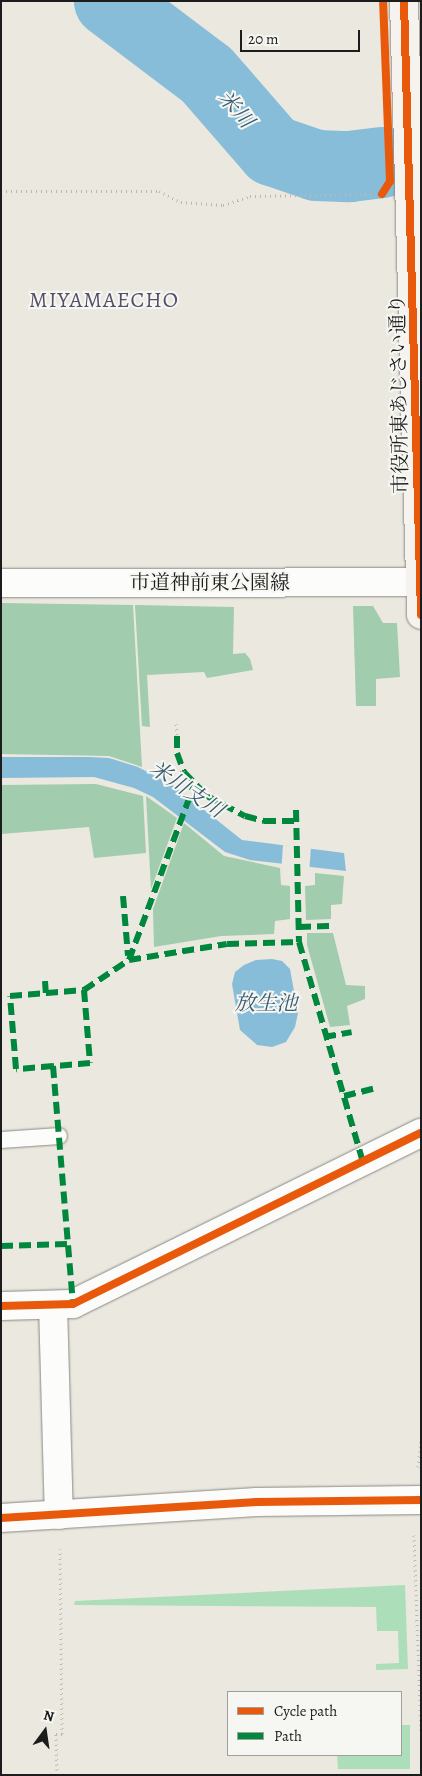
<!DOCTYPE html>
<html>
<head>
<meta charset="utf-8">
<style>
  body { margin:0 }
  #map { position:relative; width:422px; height:1776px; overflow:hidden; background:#ebe8df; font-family:Alegreya,"Noto Serif JP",serif }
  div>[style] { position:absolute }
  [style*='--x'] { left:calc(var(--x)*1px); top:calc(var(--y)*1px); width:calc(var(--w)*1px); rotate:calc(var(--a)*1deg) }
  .green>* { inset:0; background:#addeba }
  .forest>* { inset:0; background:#a1ccad }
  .water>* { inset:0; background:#87bdd9 }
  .pier>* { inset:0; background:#ebe8df; transform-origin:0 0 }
  .river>* { height:71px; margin:-35.5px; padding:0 35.5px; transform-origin:35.5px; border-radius:35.5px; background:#87bdd9 }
  .path>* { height:3px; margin-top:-1.5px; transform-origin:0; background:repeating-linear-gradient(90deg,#b9b8b7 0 1px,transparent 0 5px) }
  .roads { filter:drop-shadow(0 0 1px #8a8884) drop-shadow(0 0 1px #8a8884) }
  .lane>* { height:16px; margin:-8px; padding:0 8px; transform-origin:8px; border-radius:8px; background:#fcfcfa }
  .street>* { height:28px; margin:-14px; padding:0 14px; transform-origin:14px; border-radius:14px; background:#fcfcfa }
  .secondary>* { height:28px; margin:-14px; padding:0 14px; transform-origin:14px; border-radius:14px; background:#f6f2ed }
  .quiet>* { height:6px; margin-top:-3px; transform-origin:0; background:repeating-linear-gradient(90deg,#00873e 0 12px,transparent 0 18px) }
  .cycleway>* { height:8px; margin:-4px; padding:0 4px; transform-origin:4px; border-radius:4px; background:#e8590c }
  span { translate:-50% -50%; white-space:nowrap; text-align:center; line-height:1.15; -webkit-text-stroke:4px #f6f6f2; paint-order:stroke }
  .street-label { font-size:20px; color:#1c1c1c }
  .water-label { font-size:21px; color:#395c70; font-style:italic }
  .quarter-label { font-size:22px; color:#545068; letter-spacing:1px }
  .frame { position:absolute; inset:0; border:2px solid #1c1c1c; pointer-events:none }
  .legend { position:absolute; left:227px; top:1691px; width:175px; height:65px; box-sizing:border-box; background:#f6f6f2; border:1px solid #9f9f9c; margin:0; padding:6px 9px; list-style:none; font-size:15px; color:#1c1c1c }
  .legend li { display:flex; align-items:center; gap:10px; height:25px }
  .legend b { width:25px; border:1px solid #9f9f9c }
  .north { position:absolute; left:20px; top:1706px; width:50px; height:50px; -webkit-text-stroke:4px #f6f6f2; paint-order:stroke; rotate:14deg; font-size:14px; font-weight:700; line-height:20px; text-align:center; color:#1c1c1c }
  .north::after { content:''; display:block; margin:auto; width:18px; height:22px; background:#1c1c1c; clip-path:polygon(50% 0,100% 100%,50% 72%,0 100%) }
  .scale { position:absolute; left:240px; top:30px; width:120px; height:22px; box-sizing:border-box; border:2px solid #1c1c1c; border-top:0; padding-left:6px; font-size:15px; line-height:18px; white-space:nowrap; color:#1c1c1c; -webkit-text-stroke:4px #f6f6f2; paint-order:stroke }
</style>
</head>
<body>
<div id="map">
  <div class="green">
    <div style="clip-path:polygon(405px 1585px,408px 1669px,376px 1670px,376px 1664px,399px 1663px,398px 1631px,377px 1631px,376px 1607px,74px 1605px,75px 1601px)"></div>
    <div style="clip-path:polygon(401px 1725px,410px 1725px,410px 1769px,338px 1769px,337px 1755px,401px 1755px)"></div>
  </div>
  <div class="forest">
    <div style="clip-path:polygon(1px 603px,133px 605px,142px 767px,109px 756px,1px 754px)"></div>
    <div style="clip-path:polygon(135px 605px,234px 607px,233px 654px,245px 653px,250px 659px,253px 670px,207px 678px,204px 672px,147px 675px,150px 727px,142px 726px)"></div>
    <div style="clip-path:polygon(353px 606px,373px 606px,383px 623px,397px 623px,400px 677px,376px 679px,376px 706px,356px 706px)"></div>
    <div style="clip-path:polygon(96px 784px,143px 796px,146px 853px,94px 858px,89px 827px,1px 834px,1px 785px)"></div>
    <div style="clip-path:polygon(146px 796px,177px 818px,151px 889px)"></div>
    <div style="clip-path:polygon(184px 823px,224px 856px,280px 868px,281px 885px,290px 886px,290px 919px,275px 921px,274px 934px,221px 936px,154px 947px,153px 909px)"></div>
    <div style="clip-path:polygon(315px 873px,344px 876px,342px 904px,331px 905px,331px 919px,306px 920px,305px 886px,315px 885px)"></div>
    <div style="clip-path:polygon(307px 933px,333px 933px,346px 985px,365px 986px,365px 999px,347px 1006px,350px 1025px,330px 1027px,307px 945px)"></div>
  </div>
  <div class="water">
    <div style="clip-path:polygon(1px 757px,89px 757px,109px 758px,138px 767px,174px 786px,242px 840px,344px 853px,346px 871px,250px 860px,225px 852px,153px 797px,134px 788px,94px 777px,1px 778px)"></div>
    <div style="clip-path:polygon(272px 959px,282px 961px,290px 969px,298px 1013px,295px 1027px,286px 1042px,272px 1047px,257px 1045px,240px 1030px,232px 984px,235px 972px,244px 965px,256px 960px)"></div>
  </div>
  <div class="pier">
    <div style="left:283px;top:845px;width:28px;height:23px;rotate:4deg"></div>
  </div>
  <div class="river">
    <div style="--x:109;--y:1;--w:121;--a:37"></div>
    <div style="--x:206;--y:74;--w:101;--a:49"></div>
    <div style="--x:272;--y:150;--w:46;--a:18.8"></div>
    <div style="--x:316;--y:165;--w:33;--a:2"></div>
    <div style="--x:349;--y:166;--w:33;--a:-7"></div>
  </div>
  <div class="path">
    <div style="--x:1;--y:191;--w:158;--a:0"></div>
    <div style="--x:159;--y:191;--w:25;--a:27"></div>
    <div style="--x:181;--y:202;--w:42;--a:4.1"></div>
    <div style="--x:223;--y:205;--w:28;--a:-18"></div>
    <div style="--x:250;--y:196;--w:124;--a:-0.9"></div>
    <div style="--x:176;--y:724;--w:12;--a:85"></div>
    <div style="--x:418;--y:1467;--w:27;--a:-84"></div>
    <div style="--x:414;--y:1535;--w:199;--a:88"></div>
    <div style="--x:57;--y:1775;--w:41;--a:-91.4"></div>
    <div style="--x:56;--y:1734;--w:6;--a:0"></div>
    <div style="--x:62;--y:1734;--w:185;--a:-90.6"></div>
  </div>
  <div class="roads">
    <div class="lane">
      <div style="--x:1;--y:1140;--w:58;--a:-3.9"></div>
    </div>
    <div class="street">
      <div style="--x:1;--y:583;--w:418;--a:-0.1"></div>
      <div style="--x:53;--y:1305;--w:210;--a:88.4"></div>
      <div style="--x:1;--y:1306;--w:72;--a:-1.6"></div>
      <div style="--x:73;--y:1304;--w:388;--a:-26.2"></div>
      <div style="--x:1;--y:1518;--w:256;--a:-3.6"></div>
      <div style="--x:257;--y:1502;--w:164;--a:-0.7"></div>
    </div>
    <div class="secondary">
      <div style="--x:404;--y:1;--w:614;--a:88.41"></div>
    </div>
  </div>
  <div class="quiet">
    <div style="--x:177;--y:736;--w:17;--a:90"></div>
    <div style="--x:177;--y:753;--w:20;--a:70"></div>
    <div style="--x:184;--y:772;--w:33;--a:46"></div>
    <div style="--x:207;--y:796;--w:43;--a:27.8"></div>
    <div style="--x:245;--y:816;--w:20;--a:15"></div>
    <div style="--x:264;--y:821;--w:32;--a:0"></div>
    <div style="--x:296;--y:810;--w:132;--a:88.7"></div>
    <div style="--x:299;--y:942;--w:230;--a:73.8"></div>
    <div style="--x:123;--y:896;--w:60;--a:85.2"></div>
    <div style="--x:299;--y:927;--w:36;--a:-2"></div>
    <div style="--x:129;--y:960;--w:187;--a:-69.6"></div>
    <div style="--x:45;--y:981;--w:13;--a:86"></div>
    <div style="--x:84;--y:990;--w:54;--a:-33.7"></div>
    <div style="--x:129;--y:960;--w:99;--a:-9.3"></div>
    <div style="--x:227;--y:944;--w:72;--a:-1.6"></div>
    <div style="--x:324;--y:1037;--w:28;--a:-10"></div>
    <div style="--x:53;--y:1066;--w:37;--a:175"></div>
    <div style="--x:16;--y:1069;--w:73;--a:-94.7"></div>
    <div style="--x:10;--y:996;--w:74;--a:-4.6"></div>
    <div style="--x:84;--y:990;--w:73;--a:85.3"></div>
    <div style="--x:90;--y:1063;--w:37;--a:175"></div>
    <div style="--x:53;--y:1066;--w:239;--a:85.2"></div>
    <div style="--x:344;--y:1096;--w:30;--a:-14"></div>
    <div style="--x:1;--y:1246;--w:66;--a:-1.7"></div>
  </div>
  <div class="cycleway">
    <div style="--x:404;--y:1;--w:614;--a:88.41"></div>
    <div style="--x:382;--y:194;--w:15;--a:-58"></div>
    <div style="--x:390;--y:181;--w:180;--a:-92.2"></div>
    <div style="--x:1;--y:1306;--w:72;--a:-1.6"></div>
    <div style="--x:73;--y:1304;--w:388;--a:-26.2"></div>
    <div style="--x:1;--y:1518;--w:256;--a:-3.6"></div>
    <div style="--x:257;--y:1502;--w:164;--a:-0.7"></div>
  </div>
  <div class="street-label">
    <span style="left:399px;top:394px;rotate:-91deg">市役所東あじさい通り</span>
    <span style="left:210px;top:582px">市道神前東公園線</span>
  </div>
  <div class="water-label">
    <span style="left:236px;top:109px;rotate:49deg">米川</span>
    <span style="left:187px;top:789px;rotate:34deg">米川支川</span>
    <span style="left:266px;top:1003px">放生池</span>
  </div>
  <div class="quarter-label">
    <span style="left:104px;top:301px">MIYAMAECHO</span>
  </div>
  <div class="frame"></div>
  <ul class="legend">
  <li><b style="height:6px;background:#e8590c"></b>Cycle path</li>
  <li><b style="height:6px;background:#00873e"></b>Path</li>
  </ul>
  <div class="north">N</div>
  <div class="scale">20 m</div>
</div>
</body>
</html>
